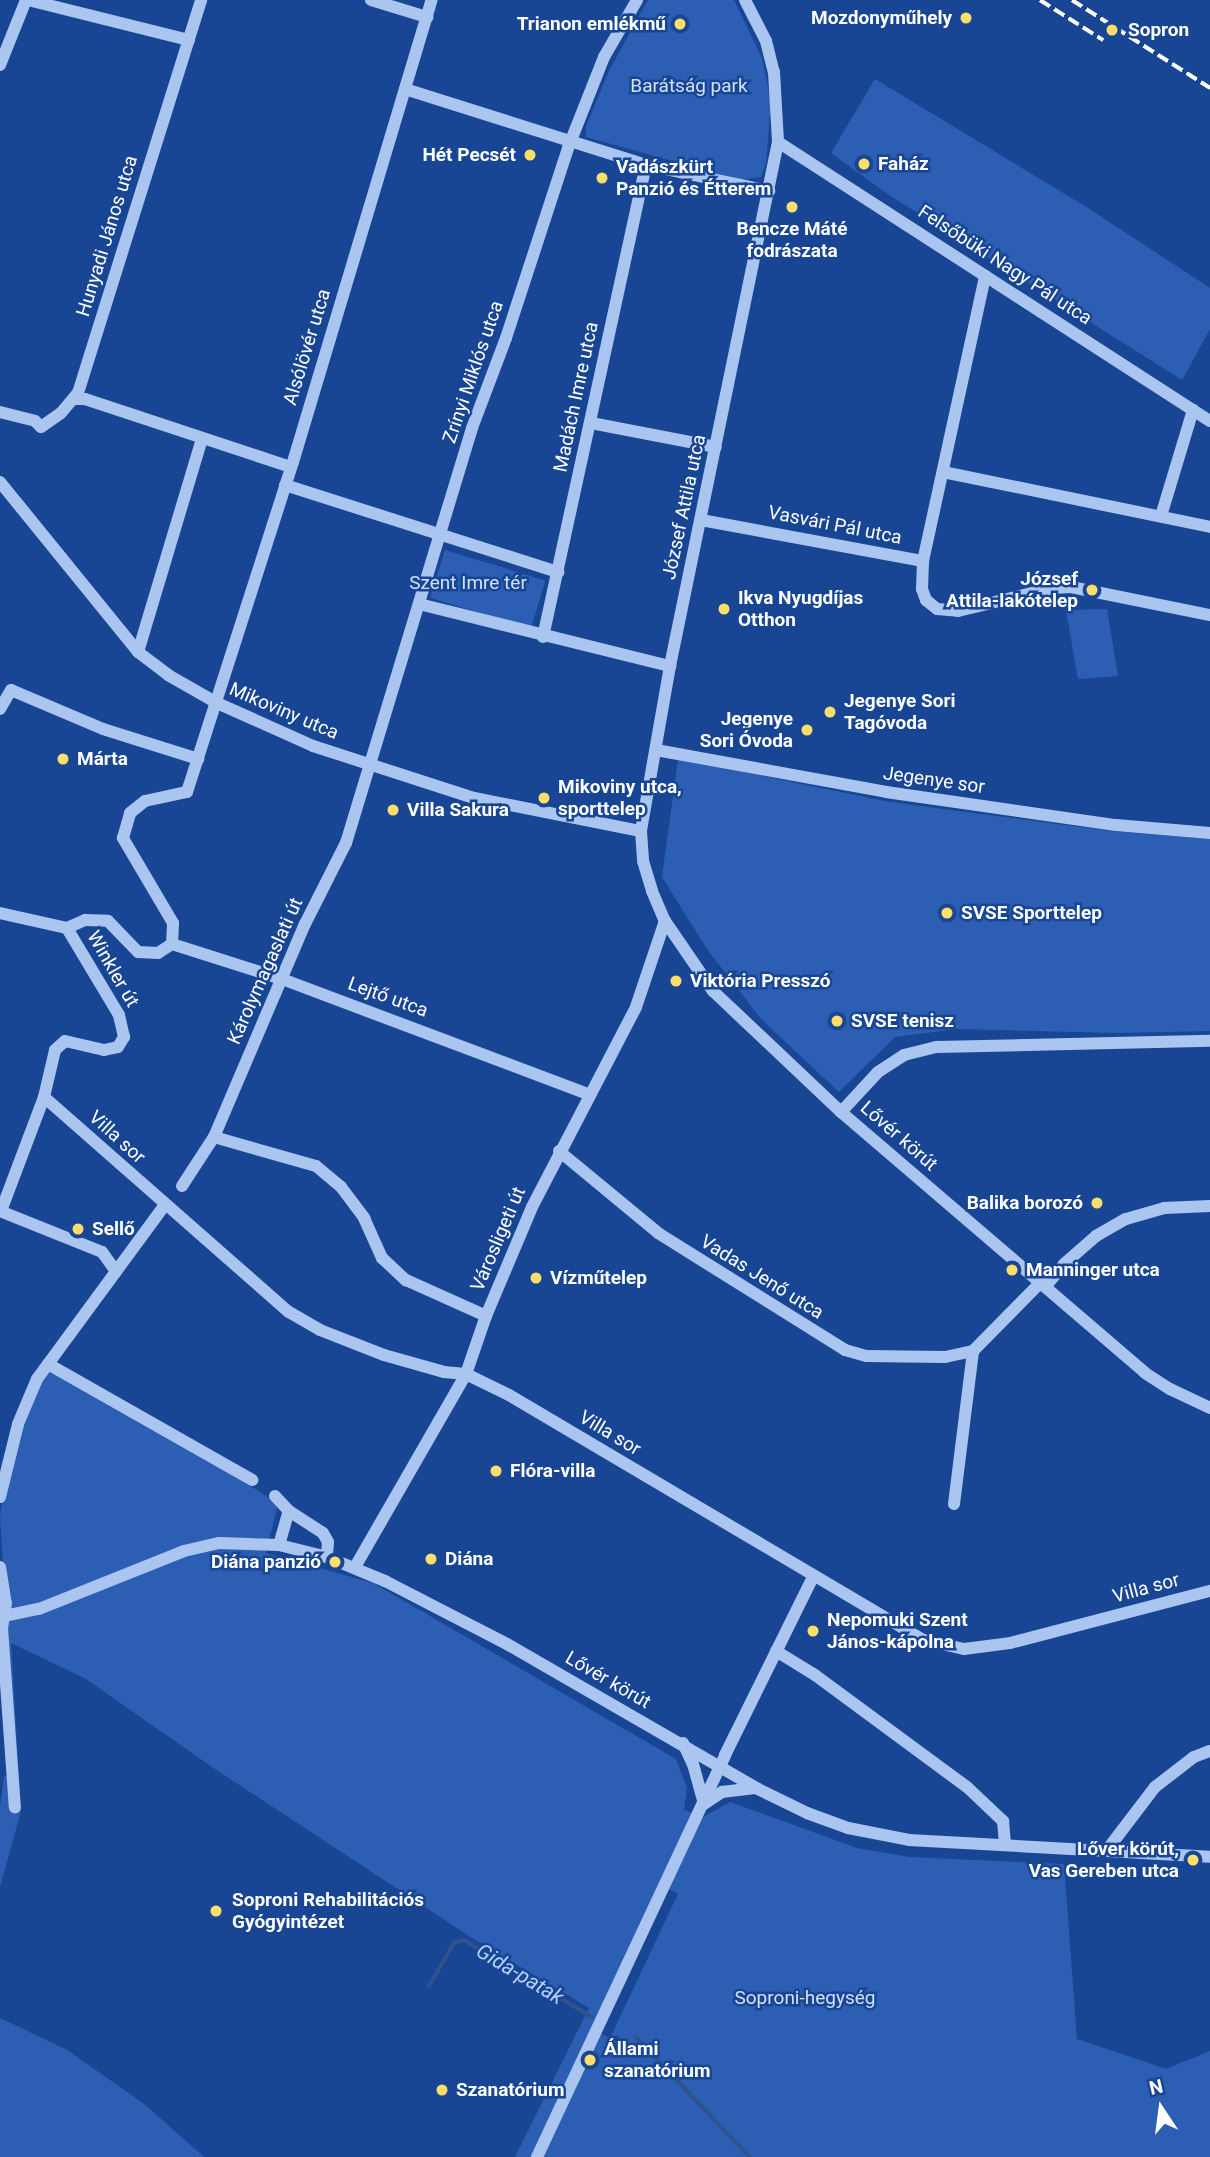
<!DOCTYPE html>
<html>
<head>
<meta charset="utf-8">
<style>
  body { margin:0 }
  #map { position:relative; width:1210px; height:2157px; overflow:hidden; background:#184695; font-family:Roboto,sans-serif }
  div>[style] { position:absolute }
  [style*='--x'] { left:calc(var(--x)*1px); top:calc(var(--y)*1px); width:calc(var(--w)*1px); rotate:calc(var(--a)*1deg) }
  .green>* { inset:0; background:#2c5fb4; transform-origin:0 0 }
  .stream>* { height:3.5px; margin:-1.75px; padding:0 1.75px; transform-origin:1.75px; border-radius:1.75px; background:#31538d }
  .minor>* { height:12px; margin:-6px; padding:0 6px; transform-origin:6px; border-radius:6px; background:#aac5f0 }
  .rail>* { height:3.5px; margin-top:-1.75px; transform-origin:0; background:repeating-linear-gradient(90deg,#fff 0 12px,transparent 0 17px) }
  .dots>* { width:19px; height:19px; translate:-50% -50%; box-sizing:border-box; border:4px solid #184695; border-radius:50% }
  span { translate:-50% -50%; white-space:nowrap; text-align:center; line-height:1.15; -webkit-text-stroke:5px #184695; paint-order:stroke }
  .poi-label { font-size:19px; color:#fff; font-weight:700 }
  .right { translate:-100% -50%; text-align:right }
  .left { translate:0 -50%; text-align:left }
  .park-label { font-size:19px; color:#d1e1fb }
  .street-label { font-size:19px; color:#fff }
  .water-label { font-size:21px; color:#b6d0f7; font-style:italic }
  .north { position:absolute; left:1126px; top:2073px; width:70px; height:70px; -webkit-text-stroke:5px #184695; paint-order:stroke; rotate:347deg; font-size:19px; font-weight:700; line-height:28px; text-align:center; color:#fff }
  .north::after { content:''; display:block; margin:auto; width:24px; height:32px; background:#fff; clip-path:polygon(50% 0,100% 100%,50% 72%,0 100%) }
</style>
</head>
<body>
<div id="map">
  <div class="green">
    <div style="clip-path:polygon(648px 0,734px 0,762px 58px,771px 102px,766px 163px,761px 177px,741px 180px,586px 137px,586px 126px,609px 71px)"></div>
    <div style="clip-path:polygon(875px 79px,1088px 208px,1210px 288px,1210px 329px,1182px 380px,889px 195px,831px 153px)"></div>
    <div style="left:445px;top:550px;width:105px;height:50px;rotate:17deg"></div>
    <div style="clip-path:polygon(1107px 609px,1118px 676px,1078px 679px,1066px 610px)"></div>
    <div style="clip-path:polygon(678px 759px,890px 802px,1110px 831px,1210px 839px,1210px 1031px,1117px 1033px,957px 1029px,895px 1037px,839px 1092px,761px 1019px,707px 949px,662px 877px)"></div>
    <div style="clip-path:polygon(evenodd,47px 1369px,237px 1477px,278px 1504px,266px 1553px,373px 1583px,676px 1759px,687px 1788px,684px 1810px,703px 1817px,730px 1802px,857px 1848px,909px 1857px,1064px 1864px,1077px 2039px,1166px 2069px,1210px 2051px,1210px 2157px,515px 2157px,589px 2008px,469px 1936px,212px 1767px,86px 1679px,11px 1643px,21px 1811px,0 1887px,0 1807px,4px 1776px,16px 1775px,0 1516px,5px 1485px,20px 1434px,47px 1369px,667px 1888px,678px 1894px,610px 2038px,599px 2033px,667px 1888px)"></div>
    <div style="clip-path:polygon(0 2018px,67px 2050px,143px 2103px,204px 2157px,0 2157px)"></div>
  </div>
  <div class="stream">
    <div style="--x:429;--y:1986;--w:50;--a:-59.8"></div>
    <div style="--x:454;--y:1943;--w:10;--a:-17"></div>
    <div style="--x:464;--y:1940;--w:149;--a:31"></div>
    <div style="--x:636;--y:2037;--w:166;--a:46.5"></div>
  </div>
  <div class="minor">
    <div style="--x:28;--y:0;--w:166;--a:14"></div>
    <div style="--x:371;--y:0;--w:59;--a:16.9"></div>
    <div style="--x:745;--y:0;--w:46;--a:62.9"></div>
    <div style="--x:766;--y:41;--w:32;--a:76"></div>
    <div style="--x:774;--y:72;--w:70;--a:86.7"></div>
    <div style="--x:778;--y:142;--w:535;--a:101.65"></div>
    <div style="--x:670;--y:666;--w:168;--a:100"></div>
    <div style="--x:641;--y:831;--w:30;--a:86"></div>
    <div style="--x:643;--y:861;--w:31;--a:73"></div>
    <div style="--x:652;--y:891;--w:33;--a:67"></div>
    <div style="--x:665;--y:921;--w:85;--a:55.6"></div>
    <div style="--x:713;--y:991;--w:176;--a:43.4"></div>
    <div style="--x:841;--y:1112;--w:401;--a:40.6"></div>
    <div style="--x:1145;--y:1373;--w:30;--a:33"></div>
    <div style="--x:1170;--y:1389;--w:44;--a:25.4"></div>
    <div style="--x:0;--y:65;--w:70;--a:-68.2"></div>
    <div style="--x:405;--y:89;--w:253;--a:17.5"></div>
    <div style="--x:646;--y:165;--w:126;--a:11.9"></div>
    <div style="--x:778;--y:142;--w:514;--a:32.86"></div>
    <div style="--x:74;--y:399;--w:11;--a:0"></div>
    <div style="--x:85;--y:399;--w:217;--a:18.3"></div>
    <div style="--x:0;--y:412;--w:36;--a:14"></div>
    <div style="--x:35;--y:421;--w:8;--a:45"></div>
    <div style="--x:41;--y:427;--w:24;--a:-35"></div>
    <div style="--x:61;--y:413;--w:26;--a:-50"></div>
    <div style="--x:78;--y:393;--w:412;--a:-72.6"></div>
    <div style="--x:591;--y:423;--w:127;--a:10.9"></div>
    <div style="--x:943;--y:472;--w:273;--a:11.6"></div>
    <div style="--x:0;--y:482;--w:219;--a:50.9"></div>
    <div style="--x:138;--y:652;--w:38;--a:37"></div>
    <div style="--x:168;--y:675;--w:56;--a:29.7"></div>
    <div style="--x:217;--y:703;--w:105;--a:24.1"></div>
    <div style="--x:313;--y:746;--w:169;--a:17.9"></div>
    <div style="--x:474;--y:798;--w:170;--a:11.2"></div>
    <div style="--x:285;--y:485;--w:287;--a:17.7"></div>
    <div style="--x:1161;--y:516;--w:111;--a:-73.2"></div>
    <div style="--x:701;--y:520;--w:226;--a:10.5"></div>
    <div style="--x:923;--y:561;--w:28;--a:92"></div>
    <div style="--x:922;--y:589;--w:12;--a:70"></div>
    <div style="--x:926;--y:600;--w:14;--a:39"></div>
    <div style="--x:937;--y:609;--w:21;--a:5"></div>
    <div style="--x:958;--y:611;--w:98;--a:-13.6"></div>
    <div style="--x:1053;--y:588;--w:18;--a:-3"></div>
    <div style="--x:1071;--y:587;--w:142;--a:11.4"></div>
    <div style="--x:923;--y:561;--w:292;--a:-77.7"></div>
    <div style="--x:419;--y:604;--w:259;--a:13.9"></div>
    <div style="--x:543;--y:637;--w:483;--a:-77.7"></div>
    <div style="--x:138;--y:652;--w:223;--a:-73.3"></div>
    <div style="--x:0;--y:709;--w:22;--a:-60"></div>
    <div style="--x:11;--y:690;--w:100;--a:23"></div>
    <div style="--x:103;--y:729;--w:100;--a:17.5"></div>
    <div style="--x:656;--y:750;--w:234;--a:10.3"></div>
    <div style="--x:886;--y:792;--w:232;--a:8.2"></div>
    <div style="--x:1116;--y:825;--w:94;--a:4.9"></div>
    <div style="--x:0;--y:913;--w:69;--a:12.6"></div>
    <div style="--x:172;--y:944;--w:115;--a:17.7"></div>
    <div style="--x:282;--y:979;--w:327;--a:20.6"></div>
    <div style="--x:44;--y:1097;--w:326;--a:41.3"></div>
    <div style="--x:289;--y:1312;--w:36;--a:30"></div>
    <div style="--x:320;--y:1330;--w:69;--a:21.3"></div>
    <div style="--x:384;--y:1355;--w:62;--a:15.8"></div>
    <div style="--x:444;--y:1372;--w:22;--a:5"></div>
    <div style="--x:466;--y:1374;--w:48;--a:26"></div>
    <div style="--x:509;--y:1395;--w:482;--a:30.6"></div>
    <div style="--x:924;--y:1640;--w:41;--a:12.7"></div>
    <div style="--x:964;--y:1649;--w:46;--a:-7.4"></div>
    <div style="--x:1010;--y:1643;--w:207;--a:-14.6"></div>
    <div style="--x:841;--y:1112;--w:54;--a:-47.2"></div>
    <div style="--x:878;--y:1072;--w:31;--a:-33"></div>
    <div style="--x:904;--y:1055;--w:34;--a:-14"></div>
    <div style="--x:937;--y:1047;--w:273;--a:-1.3"></div>
    <div style="--x:214;--y:1137;--w:106;--a:15.9"></div>
    <div style="--x:316;--y:1166;--w:33;--a:40"></div>
    <div style="--x:341;--y:1187;--w:39;--a:53"></div>
    <div style="--x:364;--y:1218;--w:44;--a:65.8"></div>
    <div style="--x:382;--y:1258;--w:33;--a:43"></div>
    <div style="--x:406;--y:1280;--w:88;--a:24.2"></div>
    <div style="--x:559;--y:1151;--w:129;--a:39.6"></div>
    <div style="--x:658;--y:1233;--w:221;--a:32"></div>
    <div style="--x:845;--y:1350;--w:22;--a:16"></div>
    <div style="--x:866;--y:1356;--w:79;--a:0.7"></div>
    <div style="--x:945;--y:1357;--w:29;--a:-12"></div>
    <div style="--x:973;--y:1351;--w:95;--a:-45.4"></div>
    <div style="--x:182;--y:1186;--w:59;--a:-56.9"></div>
    <div style="--x:214;--y:1137;--w:232;--a:-66.9"></div>
    <div style="--x:305;--y:924;--w:91;--a:-63.2"></div>
    <div style="--x:346;--y:843;--w:434;--a:-73.1"></div>
    <div style="--x:472;--y:428;--w:96;--a:-69.3"></div>
    <div style="--x:506;--y:338;--w:200;--a:-71.9"></div>
    <div style="--x:568;--y:148;--w:98;--a:-68.4"></div>
    <div style="--x:604;--y:57;--w:66;--a:-59.9"></div>
    <div style="--x:0;--y:1211;--w:110;--a:21.9"></div>
    <div style="--x:102;--y:1252;--w:24;--a:54"></div>
    <div style="--x:1;--y:1211;--w:122;--a:-69.3"></div>
    <div style="--x:44;--y:1097;--w:48;--a:-76.8"></div>
    <div style="--x:55;--y:1050;--w:13;--a:-42"></div>
    <div style="--x:65;--y:1041;--w:40;--a:13"></div>
    <div style="--x:104;--y:1050;--w:14;--a:-12"></div>
    <div style="--x:118;--y:1047;--w:12;--a:-59"></div>
    <div style="--x:124;--y:1037;--w:23;--a:-103"></div>
    <div style="--x:119;--y:1015;--w:101;--a:-120.9"></div>
    <div style="--x:67;--y:928;--w:20;--a:-24"></div>
    <div style="--x:85;--y:920;--w:23;--a:2"></div>
    <div style="--x:108;--y:921;--w:43;--a:45.9"></div>
    <div style="--x:138;--y:952;--w:20;--a:3"></div>
    <div style="--x:158;--y:953;--w:17;--a:-33"></div>
    <div style="--x:172;--y:944;--w:21;--a:-87"></div>
    <div style="--x:173;--y:923;--w:99;--a:-120.5"></div>
    <div style="--x:123;--y:838;--w:26;--a:-74"></div>
    <div style="--x:130;--y:813;--w:19;--a:-39"></div>
    <div style="--x:145;--y:801;--w:43;--a:-12.1"></div>
    <div style="--x:187;--y:792;--w:347;--a:-72.2"></div>
    <div style="--x:293;--y:462;--w:482;--a:-73.3"></div>
    <div style="--x:1045;--y:1287;--w:30;--a:-50"></div>
    <div style="--x:1064;--y:1264;--w:43;--a:-41.2"></div>
    <div style="--x:1096;--y:1236;--w:34;--a:-30"></div>
    <div style="--x:1126;--y:1219;--w:40;--a:-16"></div>
    <div style="--x:1164;--y:1208;--w:46;--a:-2.5"></div>
    <div style="--x:48;--y:1364;--w:235;--a:29.6"></div>
    <div style="--x:275;--y:1496;--w:21;--a:47"></div>
    <div style="--x:289;--y:1511;--w:40;--a:32.9"></div>
    <div style="--x:323;--y:1533;--w:10;--a:61"></div>
    <div style="--x:328;--y:1542;--w:15;--a:94"></div>
    <div style="--x:0;--y:1497;--w:75;--a:-76.1"></div>
    <div style="--x:18;--y:1424;--w:49;--a:-67.1"></div>
    <div style="--x:37;--y:1379;--w:216;--a:-53.7"></div>
    <div style="--x:954;--y:1504;--w:154;--a:-82.9"></div>
    <div style="--x:279;--y:1545;--w:35;--a:-74"></div>
    <div style="--x:0;--y:1567;--w:36;--a:81"></div>
    <div style="--x:6;--y:1603;--w:25;--a:99"></div>
    <div style="--x:2;--y:1628;--w:180;--a:85.9"></div>
    <div style="--x:355;--y:1567;--w:223;--a:-60.1"></div>
    <div style="--x:466;--y:1374;--w:61;--a:-71"></div>
    <div style="--x:486;--y:1316;--w:118;--a:-67.1"></div>
    <div style="--x:532;--y:1207;--w:225;--a:-62.5"></div>
    <div style="--x:636;--y:1007;--w:91;--a:-71.4"></div>
    <div style="--x:0;--y:1617;--w:40;--a:-12"></div>
    <div style="--x:39;--y:1609;--w:156;--a:-21.8"></div>
    <div style="--x:184;--y:1551;--w:36;--a:-13"></div>
    <div style="--x:219;--y:1543;--w:60;--a:1.9"></div>
    <div style="--x:279;--y:1545;--w:49;--a:14"></div>
    <div style="--x:327;--y:1557;--w:63;--a:22.5"></div>
    <div style="--x:385;--y:1581;--w:137;--a:27.3"></div>
    <div style="--x:507;--y:1644;--w:290;--a:30"></div>
    <div style="--x:758;--y:1789;--w:55;--a:26.1"></div>
    <div style="--x:807;--y:1813;--w:44;--a:20.1"></div>
    <div style="--x:848;--y:1828;--w:62;--a:11.1"></div>
    <div style="--x:909;--y:1840;--w:301;--a:3.2"></div>
    <div style="--x:776;--y:1651;--w:46;--a:31.6"></div>
    <div style="--x:815;--y:1675;--w:189;--a:36.4"></div>
    <div style="--x:967;--y:1787;--w:50;--a:43.4"></div>
    <div style="--x:1003;--y:1821;--w:24;--a:85"></div>
    <div style="--x:683;--y:1743;--w:23;--a:65"></div>
    <div style="--x:693;--y:1764;--w:41;--a:74.6"></div>
    <div style="--x:704;--y:1804;--w:22;--a:-34"></div>
    <div style="--x:722;--y:1792;--w:33;--a:-7"></div>
    <div style="--x:1107;--y:1850;--w:79;--a:-52.7"></div>
    <div style="--x:1155;--y:1787;--w:49;--a:-37.6"></div>
    <div style="--x:1194;--y:1757;--w:17;--a:-21"></div>
    <div style="--x:537;--y:2157;--w:444;--a:-64.9"></div>
    <div style="--x:725;--y:1755;--w:199;--a:-63.7"></div>
  </div>
  <div class="rail">
    <div style="--x:1040;--y:0;--w:75;--a:32.4"></div>
    <div style="--x:1072;--y:0;--w:164;--a:32.5"></div>
  </div>
  <div class="dots">
    <div style="left:966px;top:18px;background:#ffde69"></div>
    <div style="left:680px;top:24px;background:#ffde69"></div>
    <div style="left:1112px;top:30px;background:#ffde69"></div>
    <div style="left:530px;top:155px;background:#ffde69"></div>
    <div style="left:864px;top:164px;background:#ffde69"></div>
    <div style="left:602px;top:178px;background:#ffde69"></div>
    <div style="left:792px;top:207px;background:#ffde69"></div>
    <div style="left:1092px;top:590px;background:#ffde69"></div>
    <div style="left:724px;top:609px;background:#ffde69"></div>
    <div style="left:830px;top:712px;background:#ffde69"></div>
    <div style="left:807px;top:730px;background:#ffde69"></div>
    <div style="left:63px;top:759px;background:#ffde69"></div>
    <div style="left:544px;top:798px;background:#ffde69"></div>
    <div style="left:393px;top:810px;background:#ffde69"></div>
    <div style="left:947px;top:913px;background:#ffde69"></div>
    <div style="left:676px;top:981px;background:#ffde69"></div>
    <div style="left:837px;top:1021px;background:#ffde69"></div>
    <div style="left:1097px;top:1203px;background:#ffde69"></div>
    <div style="left:78px;top:1229px;background:#ffde69"></div>
    <div style="left:1012px;top:1270px;background:#ffde69"></div>
    <div style="left:536px;top:1278px;background:#ffde69"></div>
    <div style="left:496px;top:1471px;background:#ffde69"></div>
    <div style="left:431px;top:1559px;background:#ffde69"></div>
    <div style="left:335px;top:1562px;background:#ffde69"></div>
    <div style="left:813px;top:1631px;background:#ffde69"></div>
    <div style="left:1193px;top:1860px;background:#ffde69"></div>
    <div style="left:216px;top:1911px;background:#ffde69"></div>
    <div style="left:590px;top:2060px;background:#ffde69"></div>
    <div style="left:442px;top:2090px;background:#ffde69"></div>
  </div>
  <div class="poi-label">
    <span class="right" style="left:952px;top:18px">Mozdonyműhely</span>
    <span class="right" style="left:666px;top:24px">Trianon emlékmű</span>
    <span class="left" style="left:1128px;top:30px">Sopron</span>
    <span class="right" style="left:516px;top:155px">Hét Pecsét</span>
    <span class="left" style="left:878px;top:164px">Faház</span>
    <span class="left" style="left:616px;top:178px">Vadászkürt<br>Panzió és Étterem</span>
    <span style="left:792px;top:240px">Bencze Máté<br>fodrászata</span>
    <span class="right" style="left:1078px;top:590px">József<br>Attila-lakótelep</span>
    <span class="left" style="left:738px;top:609px">Ikva Nyugdíjas<br>Otthon</span>
    <span class="left" style="left:844px;top:712px">Jegenye Sori<br>Tagóvoda</span>
    <span class="right" style="left:793px;top:730px">Jegenye<br>Sori Óvoda</span>
    <span class="left" style="left:77px;top:759px">Márta</span>
    <span class="left" style="left:558px;top:798px">Mikoviny utca,<br>sporttelep</span>
    <span class="left" style="left:407px;top:810px">Villa Sakura</span>
    <span class="left" style="left:961px;top:913px">SVSE Sporttelep</span>
    <span class="left" style="left:690px;top:981px">Viktória Presszó</span>
    <span class="left" style="left:851px;top:1021px">SVSE tenisz</span>
    <span class="right" style="left:1083px;top:1203px">Balika borozó</span>
    <span class="left" style="left:92px;top:1229px">Sellő</span>
    <span class="left" style="left:1026px;top:1270px">Manninger utca</span>
    <span class="left" style="left:550px;top:1278px">Vízműtelep</span>
    <span class="left" style="left:510px;top:1471px">Flóra-villa</span>
    <span class="left" style="left:445px;top:1559px">Diána</span>
    <span class="right" style="left:321px;top:1562px">Diána panzió</span>
    <span class="left" style="left:827px;top:1631px">Nepomuki Szent<br>János-kápolna</span>
    <span class="right" style="left:1179px;top:1860px">Lőver körút,<br>Vas Gereben utca</span>
    <span class="left" style="left:232px;top:1911px">Soproni Rehabilitációs<br>Gyógyintézet</span>
    <span class="left" style="left:604px;top:2060px">Állami<br>szanatórium</span>
    <span class="left" style="left:456px;top:2090px">Szanatórium</span>
  </div>
  <div class="park-label">
    <span style="left:689px;top:86px">Barátság park</span>
    <span style="left:468px;top:583px">Szent Imre tér</span>
    <span style="left:805px;top:1998px">Soproni-hegység</span>
  </div>
  <div class="street-label">
    <span style="left:107px;top:236px;rotate:-73deg">Hunyadi János utca</span>
    <span style="left:1005px;top:265px;rotate:33deg">Felsőbüki Nagy Pál utca</span>
    <span style="left:307px;top:347px;rotate:-73deg">Alsólövér utca</span>
    <span style="left:473px;top:372px;rotate:-71deg">Zrínyi Miklós utca</span>
    <span style="left:576px;top:397px;rotate:-78deg">Madách Imre utca</span>
    <span style="left:684px;top:507px;rotate:-78deg">József Attila utca</span>
    <span style="left:835px;top:525px;rotate:11deg">Vasvári Pál utca</span>
    <span style="left:284px;top:711px;rotate:23deg">Mikoviny utca</span>
    <span style="left:934px;top:780px;rotate:8deg">Jegenye sor</span>
    <span style="left:113px;top:969px;rotate:60deg">Winkler út</span>
    <span style="left:265px;top:971px;rotate:-66deg">Károlymagaslati út</span>
    <span style="left:388px;top:997px;rotate:20deg">Lejtő utca</span>
    <span style="left:899px;top:1136px;rotate:41deg">Lővér körút</span>
    <span style="left:117px;top:1137px;rotate:42deg">Villa sor</span>
    <span style="left:498px;top:1239px;rotate:-67deg">Városligeti út</span>
    <span style="left:762px;top:1277px;rotate:32deg">Vadas Jenő utca</span>
    <span style="left:610px;top:1433px;rotate:31deg">Villa sor</span>
    <span style="left:1146px;top:1588px;rotate:-15deg">Villa sor</span>
    <span style="left:608px;top:1680px;rotate:30deg">Lővér körút</span>
  </div>
  <div class="water-label">
    <span style="left:520px;top:1974px;rotate:31deg">Gida-patak</span>
  </div>
  <div class="north">N</div>
</div>
</body>
</html>
